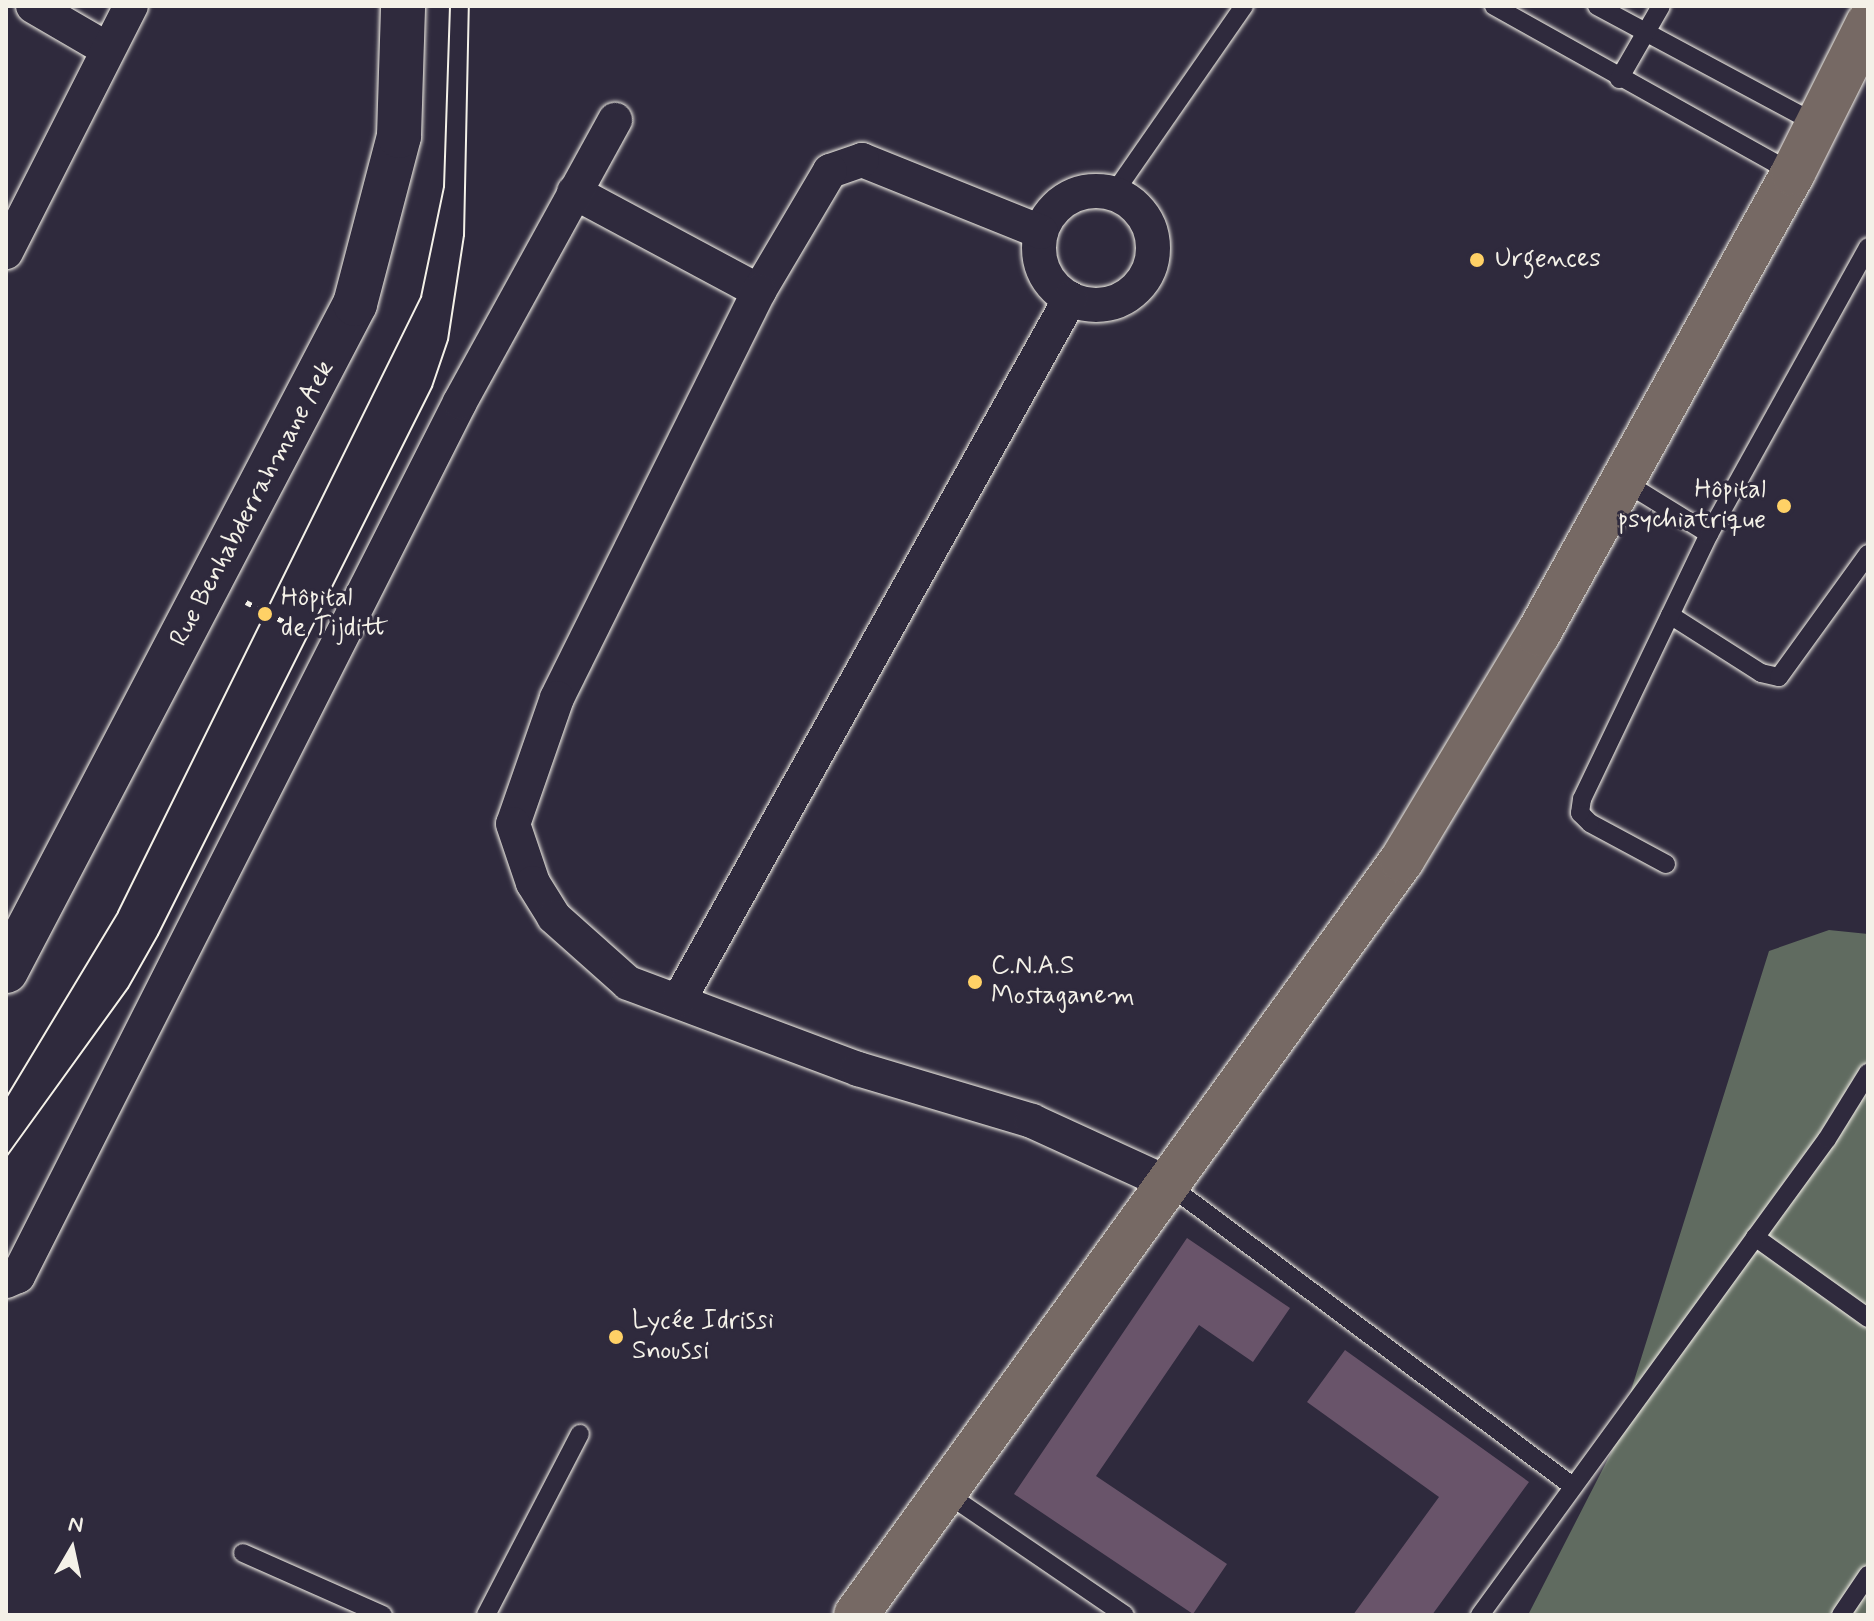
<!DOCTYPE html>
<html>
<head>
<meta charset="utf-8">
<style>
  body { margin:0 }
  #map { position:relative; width:1874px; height:1621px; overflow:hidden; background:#2f2a3d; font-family:Mynerve,sans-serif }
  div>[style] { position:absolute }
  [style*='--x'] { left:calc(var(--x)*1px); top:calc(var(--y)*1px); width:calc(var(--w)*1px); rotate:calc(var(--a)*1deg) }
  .green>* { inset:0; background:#606b60 }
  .building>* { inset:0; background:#69546a }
  .path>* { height:5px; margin-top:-2.5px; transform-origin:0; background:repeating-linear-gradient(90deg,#f4f1e8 0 6px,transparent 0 12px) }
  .roads { filter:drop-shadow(0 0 2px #f4f1e8) drop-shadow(0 0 2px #f4f1e8) }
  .service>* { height:18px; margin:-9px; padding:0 9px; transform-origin:9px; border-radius:9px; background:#2f2a3d }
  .minor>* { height:34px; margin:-17px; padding:0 17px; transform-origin:17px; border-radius:17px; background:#2f2a3d }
  .minor>.ring { margin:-17px; padding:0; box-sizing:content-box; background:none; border:34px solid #2f2a3d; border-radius:50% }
  .secondary>* { height:44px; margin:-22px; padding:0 22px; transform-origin:22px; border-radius:22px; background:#2f2a3d }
  .primary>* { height:44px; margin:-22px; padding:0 22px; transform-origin:22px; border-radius:22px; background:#766964 }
  .tram>* { height:2px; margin:-1px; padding:0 1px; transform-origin:1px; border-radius:1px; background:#f4f1e8 }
  .dots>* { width:22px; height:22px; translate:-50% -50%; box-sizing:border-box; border:4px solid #2f2a3d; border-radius:50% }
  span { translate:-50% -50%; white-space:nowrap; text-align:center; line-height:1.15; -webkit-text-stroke:6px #2f2a3d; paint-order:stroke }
  .poi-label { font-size:26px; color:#f4f1e8 }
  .left { translate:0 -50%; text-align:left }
  .right { translate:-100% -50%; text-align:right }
  .street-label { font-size:26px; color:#f4f1e8 }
  .frame { position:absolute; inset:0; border:8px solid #f4f1e8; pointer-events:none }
  .north { position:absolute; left:32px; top:1509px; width:80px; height:80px; -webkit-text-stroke:6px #2f2a3d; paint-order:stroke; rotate:9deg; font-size:22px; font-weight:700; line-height:32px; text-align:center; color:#f4f1e8 }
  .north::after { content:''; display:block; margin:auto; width:28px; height:36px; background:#f4f1e8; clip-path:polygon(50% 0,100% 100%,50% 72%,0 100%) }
</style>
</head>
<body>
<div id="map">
  <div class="green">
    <div style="clip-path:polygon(1829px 930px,1868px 934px,1868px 1615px,1528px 1615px,1612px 1451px,1769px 951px)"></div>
  </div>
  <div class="building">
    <div style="clip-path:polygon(1187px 1238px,1290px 1308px,1253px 1362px,1199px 1325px,1096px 1476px,1227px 1564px,1193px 1614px,1014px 1494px)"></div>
    <div style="clip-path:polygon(1345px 1350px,1529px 1482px,1432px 1615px,1353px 1615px,1439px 1497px,1307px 1402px)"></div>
  </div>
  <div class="path">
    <div style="--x:246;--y:602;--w:65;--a:27.3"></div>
  </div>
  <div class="roads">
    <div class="service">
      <div style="--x:1494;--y:6;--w:342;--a:29.2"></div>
      <div style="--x:1597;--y:6;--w:252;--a:28.2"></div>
      <div style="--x:1619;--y:79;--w:84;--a:-60.1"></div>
      <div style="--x:1114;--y:193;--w:228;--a:-55.2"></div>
      <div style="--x:1623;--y:481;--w:101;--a:31.6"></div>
      <div style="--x:1670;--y:615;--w:108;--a:32.5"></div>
      <div style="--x:1761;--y:673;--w:18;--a:13"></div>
      <div style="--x:1779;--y:677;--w:152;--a:-54.1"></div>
      <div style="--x:1666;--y:864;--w:86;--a:-151.7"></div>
      <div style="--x:1590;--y:823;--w:14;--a:-135"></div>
      <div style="--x:1580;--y:813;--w:14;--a:-82"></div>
      <div style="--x:1582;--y:799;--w:294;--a:-64.4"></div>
      <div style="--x:1709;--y:534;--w:328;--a:-61"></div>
      <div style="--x:1166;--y:1183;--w:505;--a:36.71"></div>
      <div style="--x:1755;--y:1237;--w:139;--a:35.6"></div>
      <div style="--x:943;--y:1491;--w:220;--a:34.3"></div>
      <div style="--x:243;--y:1553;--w:153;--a:23.9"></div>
      <div style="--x:486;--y:1615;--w:204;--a:-62.6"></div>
      <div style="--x:1480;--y:1615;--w:589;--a:-53.91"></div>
      <div style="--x:1827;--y:1139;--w:78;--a:-58.2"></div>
      <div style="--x:1841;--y:1615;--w:48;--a:-56"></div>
    </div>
    <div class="minor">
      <div style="--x:33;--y:6;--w:86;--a:30.2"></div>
      <div class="ring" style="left:1039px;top:191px;width:80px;height:80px"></div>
      <div style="--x:574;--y:192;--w:210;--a:28.2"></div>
      <div style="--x:1041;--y:232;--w:193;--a:-158.1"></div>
      <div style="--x:862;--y:160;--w:34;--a:161"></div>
      <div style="--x:830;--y:171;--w:139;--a:120.6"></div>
      <div style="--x:759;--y:291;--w:454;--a:116.4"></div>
      <div style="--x:557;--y:698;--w:133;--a:109.2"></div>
      <div style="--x:513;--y:824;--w:62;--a:71.3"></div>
      <div style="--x:533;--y:883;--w:40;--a:58"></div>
      <div style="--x:554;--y:917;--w:99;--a:41.7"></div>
      <div style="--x:628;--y:983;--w:246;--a:20.5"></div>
      <div style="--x:858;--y:1069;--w:182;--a:16.6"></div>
      <div style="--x:1032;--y:1121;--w:146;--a:24.6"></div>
      <div style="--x:6;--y:252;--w:276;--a:-63.1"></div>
      <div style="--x:679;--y:1000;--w:803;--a:-60.85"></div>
      <div style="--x:6;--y:1281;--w:13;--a:-23"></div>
      <div style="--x:18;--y:1276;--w:979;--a:-63.17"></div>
      <div style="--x:460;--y:402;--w:322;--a:-61.2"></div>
    </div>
    <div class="secondary">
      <div style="--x:6;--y:971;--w:753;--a:-62.38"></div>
      <div style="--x:355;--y:304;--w:174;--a:-75.3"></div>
      <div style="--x:399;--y:136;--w:130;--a:-88.2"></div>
    </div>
    <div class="primary">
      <div style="--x:856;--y:1615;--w:932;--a:-54.13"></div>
      <div style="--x:1402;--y:860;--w:264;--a:-59"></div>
      <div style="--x:1538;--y:634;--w:527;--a:-61.05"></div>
      <div style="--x:1793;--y:173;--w:168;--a:-63.4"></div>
    </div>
  </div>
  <div class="tram">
    <div style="--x:6;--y:1098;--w:217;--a:-58.9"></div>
    <div style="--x:118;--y:912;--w:686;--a:-63.77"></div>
    <div style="--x:421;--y:297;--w:112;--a:-78.2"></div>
    <div style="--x:444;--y:187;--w:181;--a:-88.1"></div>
    <div style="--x:6;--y:1157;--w:208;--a:-54.2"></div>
    <div style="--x:128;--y:988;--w:61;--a:-60.5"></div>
    <div style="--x:158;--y:935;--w:613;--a:-63.43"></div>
    <div style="--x:432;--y:387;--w:50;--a:-71.2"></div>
    <div style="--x:448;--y:340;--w:105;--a:-81.3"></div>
    <div style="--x:464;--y:236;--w:230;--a:-88.8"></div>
  </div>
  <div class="dots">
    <div style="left:1477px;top:260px;background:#ffd166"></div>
    <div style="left:1784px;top:506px;background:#ffd166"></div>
    <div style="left:265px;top:614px;background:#ffd166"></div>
    <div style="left:975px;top:982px;background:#ffd166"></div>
    <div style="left:616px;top:1337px;background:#ffd166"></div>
  </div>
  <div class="poi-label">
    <span class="left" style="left:1495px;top:260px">Urgences</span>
    <span class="right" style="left:1766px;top:506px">Hôpital<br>psychiatrique</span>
    <span class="left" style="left:281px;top:614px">Hôpital<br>de Tijditt</span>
    <span class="left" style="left:991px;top:982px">C.N.A.S<br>Mostaganem</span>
    <span class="left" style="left:632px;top:1337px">Lycée Idrissi<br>Snoussi</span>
  </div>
  <div class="street-label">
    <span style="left:253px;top:504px;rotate:-62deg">Rue Benhabderrahmane Aek</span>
  </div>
  <div class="frame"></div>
  <div class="north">N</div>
</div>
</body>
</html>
